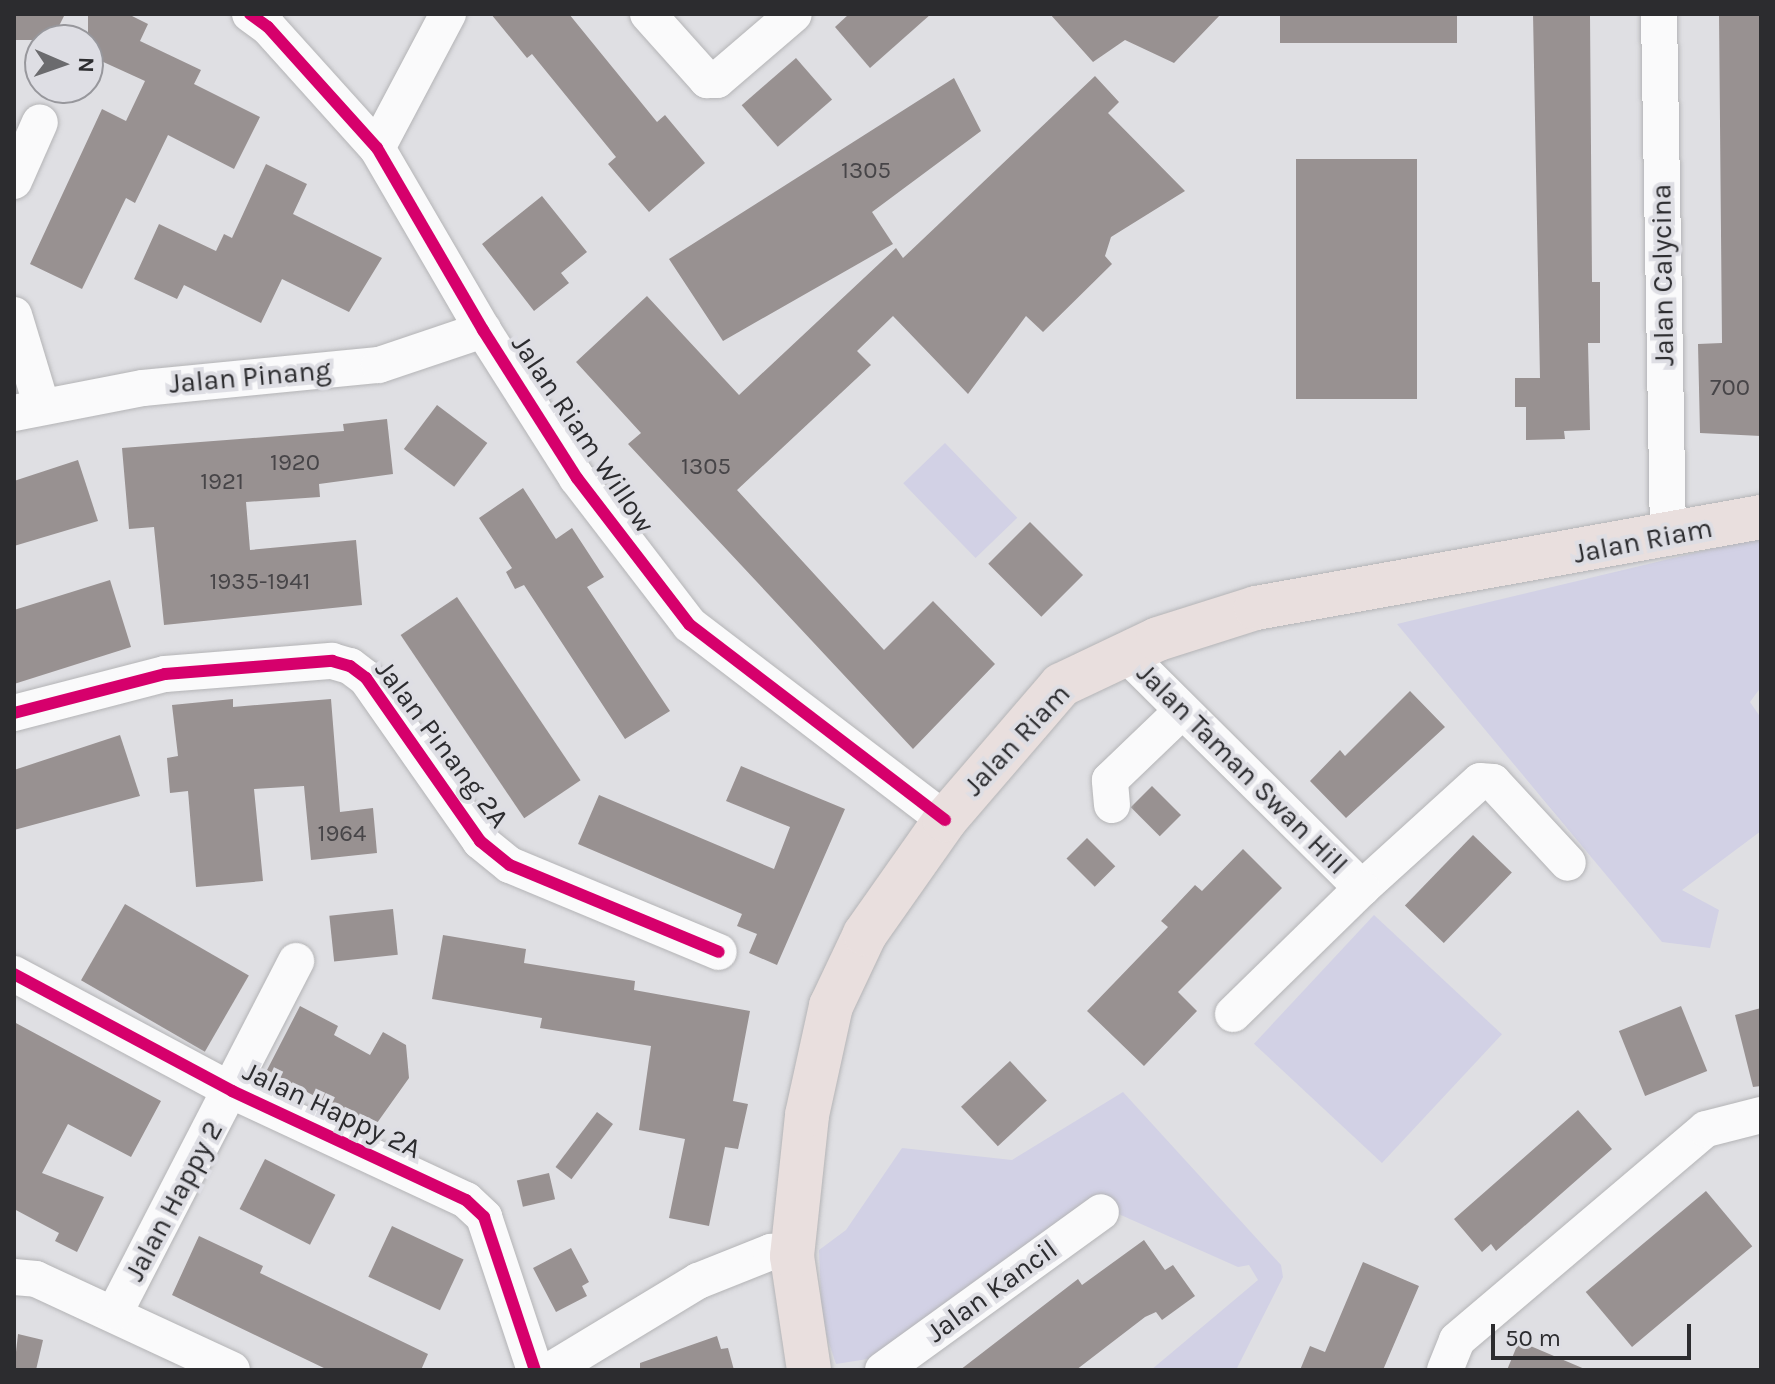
<!DOCTYPE html>
<html>
<head>
<meta charset="utf-8">
<style>
  body { margin:0 }
  #map { position:relative; width:1775px; height:1384px; overflow:hidden; background:#dfdfe3; font-family:Karla,sans-serif }
  div>[style] { position:absolute }
  [style*='--x'] { left:calc(var(--x)*1px); top:calc(var(--y)*1px); width:calc(var(--w)*1px); rotate:calc(var(--a)*1deg) }
  .green>* { inset:0; background:#d2d1e5; transform-origin:0 0 }
  .building>* { inset:0; background:#989191; transform-origin:0 0 }
  .roads { filter:drop-shadow(0 0 2px #b4b4b6) drop-shadow(0 0 2px #b4b4b6) }
  .minor>* { height:36px; margin:-18px; padding:0 18px; transform-origin:18px; border-radius:18px; background:#fafafb }
  .major>* { height:44px; margin:-22px; padding:0 22px; transform-origin:22px; border-radius:22px; background:#e9dfde }
  .cycleway>* { height:12px; margin:-6px; padding:0 6px; transform-origin:6px; border-radius:6px; background:#d6006c }
  span { translate:-50% -50%; white-space:nowrap; text-align:center; line-height:1.15; -webkit-text-stroke:8px #dedee4; paint-order:stroke }
  .number-label { font-size:24px; color:#474548 }
  .number-label span { -webkit-text-stroke-width:0 }
  .street-label { font-size:28px; color:#2c2c2f }
  .frame { position:absolute; inset:0; border:16px solid #2c2c2f; pointer-events:none }
  .north { position:absolute; left:24px; top:24px; width:80px; height:80px; box-sizing:border-box; background:#dedee4; border:2px solid #97979c; border-radius:50%; rotate:92deg; font-size:22px; font-weight:700; line-height:32px; text-align:center; color:#2c2c2f }
  .north::after { content:''; display:block; margin:auto; width:28px; height:36px; background:#6b6b6e; clip-path:polygon(50% 0,100% 100%,50% 72%,0 100%) }
  .scale { position:absolute; left:1491px; top:1324px; width:200px; height:36px; box-sizing:border-box; border:4px solid #2c2c2f; border-top:0; padding-left:10px; font-size:24px; line-height:28px; white-space:nowrap; color:#2c2c2f; -webkit-text-stroke:6px #dedee4; paint-order:stroke }
</style>
</head>
<body>
<div id="map">
  <div class="green">
    <div style="left:945px;top:443px;width:104px;height:58px;rotate:46deg"></div>
    <div style="clip-path:polygon(1761px 537px,1761px 687px,1750px 702px,1761px 718px,1761px 831px,1682px 890px,1719px 910px,1710px 948px,1662px 942px,1397px 624px)"></div>
    <div style="left:1374px;top:915px;width:175px;height:176px;rotate:43deg"></div>
    <div style="clip-path:polygon(1123px 1092px,1281px 1265px,1283px 1277px,1236px 1370px,1151px 1370px,1258px 1280px,1249px 1265px,1238px 1267px,1087px 1200px,874px 1358px,836px 1364px,822px 1322px,819px 1250px,846px 1230px,902px 1148px,1012px 1160px)"></div>
  </div>
  <div class="building">
    <div style="clip-path:polygon(14px 14px,65px 14px,52px 40px,14px 40px)"></div>
    <div style="clip-path:polygon(88px 14px,128px 14px,148px 24px,140px 41px,201px 70px,194px 84px,260px 117px,234px 169px,168px 135px,135px 203px,126px 198px,82px 289px,30px 264px,102px 109px,126px 121px,145px 81px,88px 55px)"></div>
    <div style="clip-path:polygon(491px 14px,569px 14px,657px 122px,665px 115px,705px 163px,649px 212px,608px 164px,616px 157px,532px 54px,527px 58px)"></div>
    <div style="clip-path:polygon(849px 14px,931px 14px,870px 68px,835px 27px)"></div>
    <div style="clip-path:polygon(1050px 14px,1221px 14px,1174px 63px,1125px 40px,1093px 62px)"></div>
    <div style="left:1280px;top:14px;width:177px;height:29px"></div>
    <div style="clip-path:polygon(1533px 14px,1590px 14px,1592px 282px,1600px 282px,1600px 343px,1588px 343px,1590px 430px,1564px 431px,1565px 439px,1526px 440px,1526px 407px,1515px 407px,1515px 378px,1540px 378px)"></div>
    <div style="clip-path:polygon(1719px 14px,1761px 14px,1761px 436px,1700px 433px,1698px 344px,1722px 343px)"></div>
    <div style="left:796px;top:58px;width:55px;height:72px;rotate:49deg"></div>
    <div style="clip-path:polygon(1095px 76px,1119px 102px,1108px 113px,1185px 191px,1111px 237px,1105px 256px,1112px 264px,1043px 332px,1026px 316px,968px 394px,893px 316px,857px 351px,871px 365px,737px 490px,884px 650px,933px 601px,995px 664px,913px 749px,628px 444px,641px 433px,576px 362px,647px 296px,739px 395px,896px 248px,903px 258px)"></div>
    <div style="clip-path:polygon(954px 78px,981px 131px,872px 212px,893px 244px,723px 341px,669px 259px)"></div>
    <div style="left:1417px;top:159px;width:240px;height:121px;rotate:90deg"></div>
    <div style="clip-path:polygon(266px 164px,307px 184px,293px 214px,382px 258px,349px 312px,282px 279px,261px 323px,184px 285px,177px 299px,134px 279px,159px 224px,216px 251px,224px 234px,232px 238px)"></div>
    <div style="clip-path:polygon(542px 196px,587px 252px,561px 273px,569px 283px,534px 311px,482px 244px)"></div>
    <div style="left:437px;top:405px;width:63px;height:55px;rotate:37deg"></div>
    <div style="clip-path:polygon(387px 419px,393px 474px,319px 484px,320px 497px,246px 502px,250px 550px,356px 540px,362px 605px,164px 625px,154px 527px,129px 529px,122px 448px,344px 431px,343px 424px)"></div>
    <div style="clip-path:polygon(78px 460px,98px 521px,14px 546px,14px 481px)"></div>
    <div style="clip-path:polygon(523px 488px,556px 539px,572px 528px,604px 577px,587px 587px,670px 711px,625px 739px,524px 585px,515px 589px,506px 572px,512px 568px,479px 518px)"></div>
    <div style="left:1030px;top:522px;width:75px;height:59px;rotate:45deg"></div>
    <div style="clip-path:polygon(110px 580px,131px 647px,14px 684px,14px 610px)"></div>
    <div style="left:457px;top:597px;width:221px;height:68px;rotate:56deg"></div>
    <div style="clip-path:polygon(1410px 691px,1445px 727px,1346px 818px,1310px 781px,1340px 750px,1345px 756px)"></div>
    <div style="clip-path:polygon(233px 699px,233px 707px,331px 699px,340px 812px,373px 808px,377px 853px,311px 860px,304px 786px,254px 789px,263px 881px,196px 887px,188px 791px,170px 793px,167px 758px,178px 756px,172px 705px)"></div>
    <div style="clip-path:polygon(120px 735px,140px 796px,14px 830px,14px 770px)"></div>
    <div style="clip-path:polygon(741px 766px,845px 809px,777px 965px,749px 953px,757px 934px,737px 926px,742px 914px,578px 844px,599px 795px,774px 869px,790px 827px,726px 801px)"></div>
    <div style="left:1152px;top:786px;width:41px;height:30px;rotate:45deg"></div>
    <div style="left:1473px;top:835px;width:54px;height:98px;rotate:44deg"></div>
    <div style="left:1087px;top:838px;width:40px;height:29px;rotate:45deg"></div>
    <div style="clip-path:polygon(1243px 849px,1282px 888px,1178px 992px,1197px 1011px,1144px 1066px,1087px 1011px,1168px 927px,1161px 921px,1195px 885px,1202px 891px)"></div>
    <div style="left:125px;top:904px;width:143px;height:88px;rotate:30deg"></div>
    <div style="left:393px;top:909px;width:46px;height:64px;rotate:84deg"></div>
    <div style="clip-path:polygon(443px 935px,526px 949px,524px 963px,635px 981px,634px 990px,750px 1011px,733px 1101px,748px 1104px,738px 1149px,725px 1147px,709px 1226px,669px 1218px,685px 1139px,639px 1130px,651px 1046px,540px 1028px,542px 1018px,432px 999px)"></div>
    <div style="clip-path:polygon(300px 1006px,338px 1026px,334px 1035px,370px 1055px,383px 1032px,406px 1045px,409px 1078px,377px 1123px,363px 1115px,360px 1121px,267px 1070px)"></div>
    <div style="left:1681px;top:1006px;width:70px;height:67px;rotate:68deg"></div>
    <div style="clip-path:polygon(1761px 1008px,1761px 1086px,1753px 1087px,1735px 1015px)"></div>
    <div style="clip-path:polygon(14px 1022px,161px 1101px,131px 1157px,68px 1124px,42px 1173px,104px 1197px,77px 1252px,55px 1241px,59px 1233px,14px 1209px)"></div>
    <div style="left:1010px;top:1061px;width:54px;height:67px;rotate:47deg"></div>
    <div style="clip-path:polygon(1578px 1110px,1612px 1149px,1496px 1251px,1491px 1244px,1482px 1252px,1454px 1219px)"></div>
    <div style="left:597px;top:1112px;width:20px;height:69px;rotate:37deg"></div>
    <div style="left:265px;top:1159px;width:79px;height:56px;rotate:27deg"></div>
    <div style="left:549px;top:1173px;width:27px;height:33px;rotate:77deg"></div>
    <div style="left:1706px;top:1191px;width:72px;height:157px;rotate:50deg"></div>
    <div style="left:392px;top:1226px;width:79px;height:56px;rotate:25deg"></div>
    <div style="clip-path:polygon(199px 1236px,263px 1266px,260px 1273px,428px 1354px,421px 1370px,328px 1370px,172px 1295px)"></div>
    <div style="clip-path:polygon(1144px 1240px,1165px 1270px,1173px 1265px,1195px 1296px,1162px 1320px,1156px 1312px,1145px 1317px,1076px 1370px,960px 1370px,1078px 1279px,1082px 1285px)"></div>
    <div style="clip-path:polygon(571px 1248px,589px 1282px,582px 1286px,587px 1296px,556px 1312px,533px 1268px)"></div>
    <div style="clip-path:polygon(1363px 1262px,1419px 1286px,1383px 1370px,1300px 1370px,1310px 1346px,1325px 1352px)"></div>
    <div style="clip-path:polygon(18px 1334px,43px 1340px,36px 1370px,14px 1370px)"></div>
    <div style="clip-path:polygon(717px 1336px,721px 1349px,728px 1348px,734px 1370px,640px 1370px,640px 1363px)"></div>
    <div style="clip-path:polygon(1519px 1341px,1587px 1370px,1507px 1370px)"></div>
  </div>
  <div class="roads">
    <div class="minor">
      <div style="--x:250;--y:14;--w:22;--a:36"></div>
      <div style="--x:268;--y:27;--w:163;--a:48"></div>
      <div style="--x:377;--y:148;--w:211;--a:59.8"></div>
      <div style="--x:483;--y:330;--w:175;--a:57.6"></div>
      <div style="--x:577;--y:478;--w:185;--a:52.5"></div>
      <div style="--x:690;--y:625;--w:321;--a:37.4"></div>
      <div style="--x:648;--y:14;--w:89;--a:48.2"></div>
      <div style="--x:707;--y:80;--w:10;--a:0"></div>
      <div style="--x:717;--y:80;--w:101;--a:-40.6"></div>
      <div style="--x:1659;--y:14;--w:522;--a:89.01"></div>
      <div style="--x:377;--y:148;--w:152;--a:-62.1"></div>
      <div style="--x:14;--y:181;--w:64;--a:-66.2"></div>
      <div style="--x:14;--y:315;--w:93;--a:73.1"></div>
      <div style="--x:14;--y:413;--w:131;--a:-11"></div>
      <div style="--x:143;--y:388;--w:237;--a:-5.6"></div>
      <div style="--x:379;--y:365;--w:110;--a:-18.6"></div>
      <div style="--x:1125;--y:653;--w:334;--a:44.8"></div>
      <div style="--x:1362;--y:888;--w:159;--a:-42.2"></div>
      <div style="--x:1480;--y:781;--w:13;--a:4"></div>
      <div style="--x:1493;--y:782;--w:110;--a:47.2"></div>
      <div style="--x:14;--y:713;--w:156;--a:-14.5"></div>
      <div style="--x:165;--y:674;--w:168;--a:-4.5"></div>
      <div style="--x:332;--y:661;--w:19;--a:16"></div>
      <div style="--x:350;--y:666;--w:20;--a:37"></div>
      <div style="--x:366;--y:678;--w:199;--a:55"></div>
      <div style="--x:480;--y:841;--w:38;--a:39"></div>
      <div style="--x:510;--y:865;--w:226;--a:22.6"></div>
      <div style="--x:1112;--y:805;--w:25;--a:-95"></div>
      <div style="--x:1110;--y:780;--w:100;--a:-43.8"></div>
      <div style="--x:14;--y:974;--w:247;--a:28.2"></div>
      <div style="--x:232;--y:1091;--w:258;--a:25"></div>
      <div style="--x:466;--y:1200;--w:25;--a:43"></div>
      <div style="--x:484;--y:1217;--w:161;--a:71.6"></div>
      <div style="--x:1233;--y:1014;--w:180;--a:-44.3"></div>
      <div style="--x:14;--y:1277;--w:22;--a:5"></div>
      <div style="--x:36;--y:1279;--w:216;--a:24.9"></div>
      <div style="--x:115;--y:1312;--w:395;--a:-62.7"></div>
      <div style="--x:551;--y:1370;--w:172;--a:-31.2"></div>
      <div style="--x:698;--y:1281;--w:79;--a:-21.7"></div>
      <div style="--x:771;--y:1252;--w:21;--a:11"></div>
      <div style="--x:883;--y:1370;--w:269;--a:-35.9"></div>
      <div style="--x:1445;--y:1370;--w:32;--a:-68"></div>
      <div style="--x:1457;--y:1340;--w:326;--a:-40.3"></div>
      <div style="--x:1706;--y:1129;--w:57;--a:-14.3"></div>
    </div>
    <div class="major">
      <div style="--x:809;--y:1370;--w:115;--a:-98.5"></div>
      <div style="--x:792;--y:1256;--w:142;--a:-83.9"></div>
      <div style="--x:807;--y:1115;--w:112;--a:-77.6"></div>
      <div style="--x:831;--y:1006;--w:80;--a:-64.7"></div>
      <div style="--x:865;--y:934;--w:139;--a:-54.9"></div>
      <div style="--x:945;--y:820;--w:178;--a:-49.3"></div>
      <div style="--x:1061;--y:685;--w:107;--a:-25.4"></div>
      <div style="--x:1158;--y:639;--w:103;--a:-17.6"></div>
      <div style="--x:1256;--y:608;--w:513;--a:-10.21"></div>
    </div>
  </div>
  <div class="cycleway">
    <div style="--x:250;--y:14;--w:22;--a:36"></div>
    <div style="--x:268;--y:27;--w:163;--a:48"></div>
    <div style="--x:377;--y:148;--w:211;--a:59.8"></div>
    <div style="--x:483;--y:330;--w:175;--a:57.6"></div>
    <div style="--x:577;--y:478;--w:185;--a:52.5"></div>
    <div style="--x:690;--y:625;--w:321;--a:37.4"></div>
    <div style="--x:14;--y:713;--w:156;--a:-14.5"></div>
    <div style="--x:165;--y:674;--w:168;--a:-4.5"></div>
    <div style="--x:332;--y:661;--w:19;--a:16"></div>
    <div style="--x:350;--y:666;--w:20;--a:37"></div>
    <div style="--x:366;--y:678;--w:199;--a:55"></div>
    <div style="--x:480;--y:841;--w:38;--a:39"></div>
    <div style="--x:510;--y:865;--w:226;--a:22.6"></div>
    <div style="--x:14;--y:974;--w:247;--a:28.2"></div>
    <div style="--x:232;--y:1091;--w:258;--a:25"></div>
    <div style="--x:466;--y:1200;--w:25;--a:43"></div>
    <div style="--x:484;--y:1217;--w:161;--a:71.6"></div>
  </div>
  <div class="number-label">
    <span style="left:866px;top:171px">1305</span>
    <span style="left:1730px;top:388px">700</span>
    <span style="left:295px;top:463px">1920</span>
    <span style="left:706px;top:467px">1305</span>
    <span style="left:222px;top:482px">1921</span>
    <span style="left:260px;top:582px">1935-1941</span>
    <span style="left:342px;top:834px">1964</span>
  </div>
  <div class="street-label">
    <span style="left:1663px;top:275px;rotate:-91deg">Jalan Calycina</span>
    <span style="left:250px;top:377px;rotate:-5deg">Jalan Pinang</span>
    <span style="left:583px;top:434px;rotate:56deg">Jalan Riam Willow</span>
    <span style="left:1643px;top:541px;rotate:-11deg">Jalan Riam</span>
    <span style="left:1017px;top:740px;rotate:-47deg">Jalan Riam</span>
    <span style="left:442px;top:744px;rotate:53deg">Jalan Pinang 2A</span>
    <span style="left:1242px;top:769px;rotate:45deg">Jalan Taman Swan Hill</span>
    <span style="left:332px;top:1110px;rotate:25deg">Jalan Happy 2A</span>
    <span style="left:174px;top:1201px;rotate:-62deg">Jalan Happy 2</span>
    <span style="left:992px;top:1291px;rotate:-36deg">Jalan Kancil</span>
  </div>
  <div class="frame"></div>
  <div class="north">N</div>
  <div class="scale">50 m</div>
</div>
</body>
</html>
